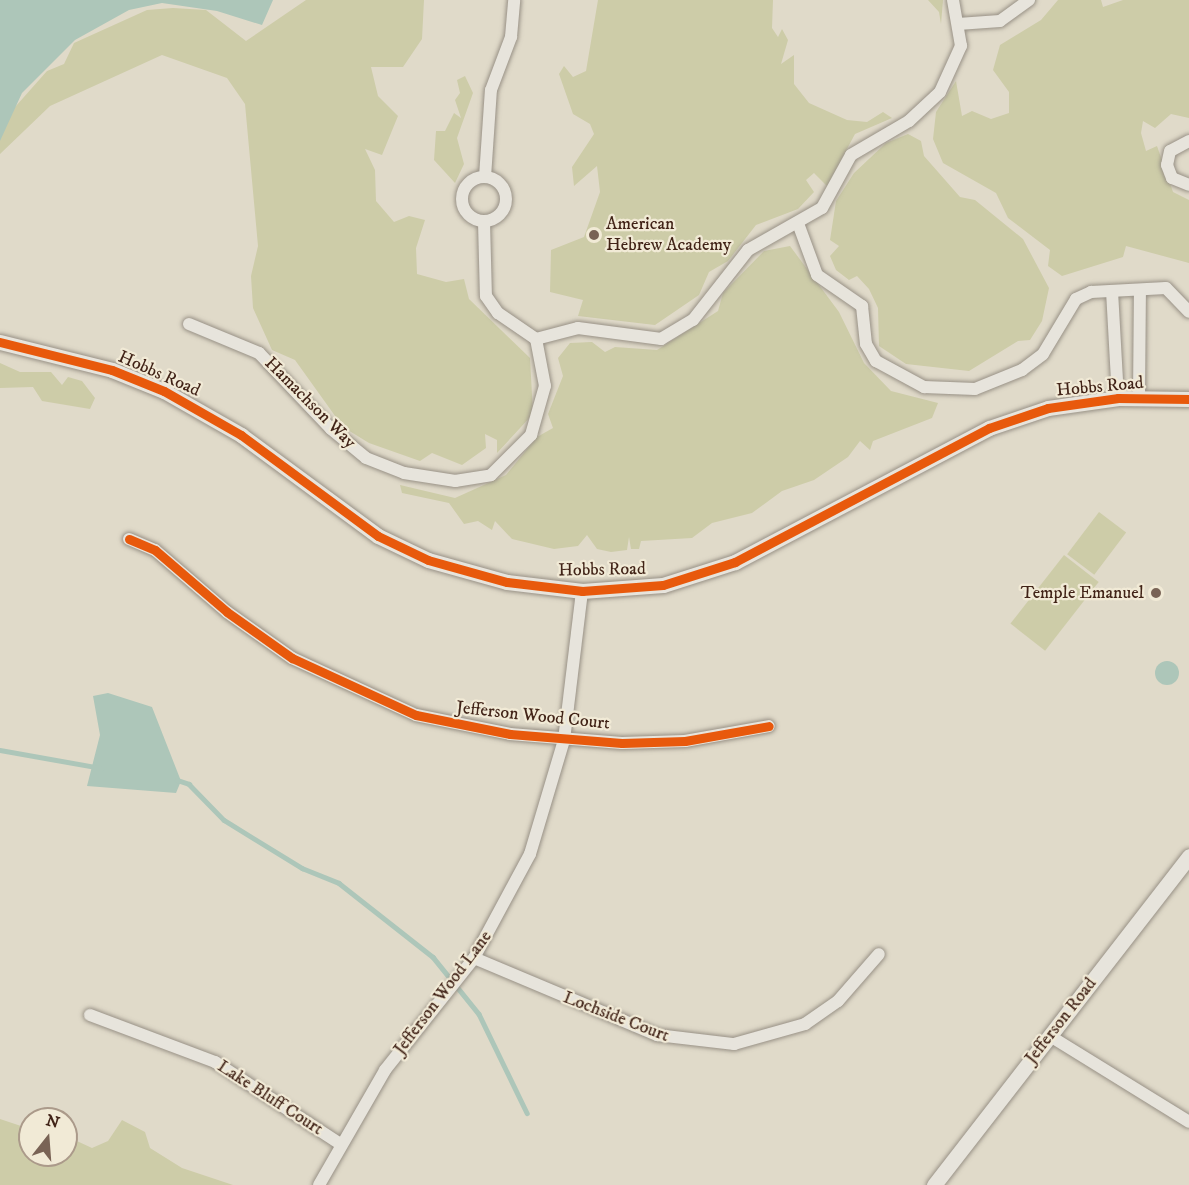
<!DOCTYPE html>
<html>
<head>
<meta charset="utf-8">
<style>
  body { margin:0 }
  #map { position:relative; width:1189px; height:1185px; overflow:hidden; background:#e0dac9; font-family:"IM FELL DW Pica",serif }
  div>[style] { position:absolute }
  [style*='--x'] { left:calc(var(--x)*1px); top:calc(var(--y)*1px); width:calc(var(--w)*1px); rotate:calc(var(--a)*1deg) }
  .green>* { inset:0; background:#cdcca8; transform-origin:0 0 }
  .water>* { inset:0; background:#adc6b9 }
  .round { border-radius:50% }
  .stream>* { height:4.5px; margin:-2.25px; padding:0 2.25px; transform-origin:2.25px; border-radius:2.25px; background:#adc6b9 }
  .roads { filter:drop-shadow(0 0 2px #989186) drop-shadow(0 0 2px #989186) }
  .minor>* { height:12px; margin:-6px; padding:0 6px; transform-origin:6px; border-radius:6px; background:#e7e4dc }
  .minor>.ring { margin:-6px; padding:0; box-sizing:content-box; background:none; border:12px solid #e7e4dc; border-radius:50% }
  .tertiary>* { height:15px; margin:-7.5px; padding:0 7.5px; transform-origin:7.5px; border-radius:7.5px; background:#e7e4dc }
  .cycleway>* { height:9px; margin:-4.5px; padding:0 4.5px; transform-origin:4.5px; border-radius:4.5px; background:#e8590c }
  .dots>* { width:16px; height:16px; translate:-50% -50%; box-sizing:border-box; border:3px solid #f1ead6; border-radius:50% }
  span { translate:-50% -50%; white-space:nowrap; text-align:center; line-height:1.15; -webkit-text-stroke:4.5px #f1ead6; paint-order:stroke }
  .poi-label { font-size:18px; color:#412317 }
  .left { translate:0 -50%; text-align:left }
  .right { translate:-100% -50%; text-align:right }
  .street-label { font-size:18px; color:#412317 }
  .north { position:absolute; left:18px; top:1107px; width:60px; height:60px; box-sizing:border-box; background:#f1ead6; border:2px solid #ab9a8a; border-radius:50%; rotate:17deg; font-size:16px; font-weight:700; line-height:24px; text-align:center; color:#412317 }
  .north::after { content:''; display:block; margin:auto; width:21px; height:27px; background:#796355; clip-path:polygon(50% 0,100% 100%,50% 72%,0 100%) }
</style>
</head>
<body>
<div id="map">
  <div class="green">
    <div style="clip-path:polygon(306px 0,424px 0,422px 39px,403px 67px,371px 67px,378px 96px,398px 116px,382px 155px,365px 149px,375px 170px,376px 201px,394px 222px,409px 216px,425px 220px,416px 248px,417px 274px,446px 282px,464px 279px,469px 299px,530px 358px,533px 414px,497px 453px,497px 440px,485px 434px,486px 448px,462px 465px,432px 453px,420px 461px,369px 443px,343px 427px,295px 360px,272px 350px,253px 308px,251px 276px,258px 246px,245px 104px,227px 78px,162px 55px,50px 106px,0 154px,0 124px,47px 71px,64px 64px,74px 43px,147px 10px,173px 8px,206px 10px,246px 41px)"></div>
    <div style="clip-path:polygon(598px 0,773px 0,772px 28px,778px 37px,782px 29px,788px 40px,781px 64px,794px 55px,794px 84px,809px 103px,847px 120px,867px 122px,883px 112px,892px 118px,855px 134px,827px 186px,814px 173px,806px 180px,814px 192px,798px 209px,756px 225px,728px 261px,709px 272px,699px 295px,655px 325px,578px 316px,583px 300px,550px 292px,551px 250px,584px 237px,600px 192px,597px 166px,574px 186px,572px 167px,594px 134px,590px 124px,573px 114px,559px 74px,564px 66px,573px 77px,586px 71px)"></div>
    <div style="clip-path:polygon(928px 0,943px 0,941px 24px,939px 12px)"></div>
    <div style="clip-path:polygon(1058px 0,1101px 0,1103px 7px,1123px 0,1189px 0,1189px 118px,1171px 114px,1155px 128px,1143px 121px,1141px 133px,1146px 151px,1157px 146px,1173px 192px,1189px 200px,1189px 263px,1126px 246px,1123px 257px,1062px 276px,1048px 266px,1050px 250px,1008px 218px,996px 193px,943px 163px,933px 139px,936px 112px,956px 81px,962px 116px,972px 111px,991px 119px,1009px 113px,1009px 92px,993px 70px,1000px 45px,1041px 20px)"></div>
    <div style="clip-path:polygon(465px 76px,473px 93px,457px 138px,464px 164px,455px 183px,434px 160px,436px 131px,445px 131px,454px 113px,461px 118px,455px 100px,460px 93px,457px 80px)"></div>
    <div style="clip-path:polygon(908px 134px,921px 141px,924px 156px,960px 197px,975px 200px,1023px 239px,1049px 288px,1042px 321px,1030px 340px,1018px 341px,969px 371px,906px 364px,879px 346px,878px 308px,869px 289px,857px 276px,849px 280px,836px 270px,830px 256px,839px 246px,830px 240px,836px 201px,854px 173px,886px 143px)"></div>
    <div style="clip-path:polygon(790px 246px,839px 312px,864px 363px,891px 391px,938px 403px,932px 418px,873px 441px,870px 450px,860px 441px,848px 457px,814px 480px,782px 491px,752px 513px,712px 523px,692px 538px,641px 541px,639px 549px,631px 549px,629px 537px,627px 550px,611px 552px,597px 549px,587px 535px,578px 546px,554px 549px,512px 539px,495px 521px,492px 530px,478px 521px,464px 524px,449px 503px,402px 493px,400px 485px,455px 498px,506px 475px,537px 437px,553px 428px,548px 414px,563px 376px,558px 358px,570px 343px,592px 342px,605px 352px,615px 347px,657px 350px,718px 311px,723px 293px,764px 251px)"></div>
    <div style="clip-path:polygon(0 363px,20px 372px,51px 372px,62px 385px,68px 377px,82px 381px,95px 398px,90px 409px,42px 401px,33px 387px,0 388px)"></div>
    <div style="left:1099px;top:512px;width:34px;height:53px;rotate:37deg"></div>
    <div style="left:1064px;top:555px;width:44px;height:87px;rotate:38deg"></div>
    <div style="clip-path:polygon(0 1119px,30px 1129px,30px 1155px,66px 1155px,66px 1136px,92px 1148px,108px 1141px,122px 1120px,145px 1132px,150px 1148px,182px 1168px,233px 1185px,0 1185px)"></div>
  </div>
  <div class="water">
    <div style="clip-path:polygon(0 0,273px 0,262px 25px,217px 11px,162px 3px,129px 10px,75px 40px,22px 93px,0 141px)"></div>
    <div class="round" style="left:1155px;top:661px;width:24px;height:24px"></div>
    <div style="clip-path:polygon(108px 693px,152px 707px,181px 781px,176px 793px,87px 786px,100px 735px,93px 696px)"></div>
  </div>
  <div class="stream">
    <div style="--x:0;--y:750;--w:103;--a:10.1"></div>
    <div style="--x:177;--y:780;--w:13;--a:18"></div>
    <div style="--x:189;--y:784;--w:50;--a:45.8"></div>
    <div style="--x:224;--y:820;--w:92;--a:31.6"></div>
    <div style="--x:302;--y:868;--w:40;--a:22"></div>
    <div style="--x:339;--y:883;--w:120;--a:38.2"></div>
    <div style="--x:433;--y:957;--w:73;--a:51.1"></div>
    <div style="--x:479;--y:1014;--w:110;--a:64.1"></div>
  </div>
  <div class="roads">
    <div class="minor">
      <div style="--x:958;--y:24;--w:42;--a:-4.1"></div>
      <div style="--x:1000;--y:21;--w:36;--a:-36"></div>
      <div style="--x:1189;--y:141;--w:21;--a:152"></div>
      <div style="--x:1170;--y:151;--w:14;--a:102"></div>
      <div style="--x:1167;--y:165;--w:14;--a:69"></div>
      <div style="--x:1172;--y:178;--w:18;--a:22"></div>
      <div class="ring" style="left:462px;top:177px;width:32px;height:32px"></div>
      <div style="--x:485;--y:177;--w:87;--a:-86.1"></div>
      <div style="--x:491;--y:90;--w:57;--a:-69.3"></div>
      <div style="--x:511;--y:37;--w:37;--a:-85"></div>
      <div style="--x:484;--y:222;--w:74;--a:88.5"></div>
      <div style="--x:486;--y:296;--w:21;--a:55"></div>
      <div style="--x:498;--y:313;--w:46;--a:34.4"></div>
      <div style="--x:799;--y:226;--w:52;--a:69.8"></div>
      <div style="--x:817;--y:275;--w:55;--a:34.6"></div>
      <div style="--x:862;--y:306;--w:38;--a:84"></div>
      <div style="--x:866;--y:344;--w:20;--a:60"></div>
      <div style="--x:876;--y:361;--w:55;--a:28.4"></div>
      <div style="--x:924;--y:387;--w:51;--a:2.2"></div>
      <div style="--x:975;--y:389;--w:51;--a:-22"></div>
      <div style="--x:1022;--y:370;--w:26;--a:-37"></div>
      <div style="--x:1043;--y:354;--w:64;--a:-59"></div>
      <div style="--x:1076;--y:299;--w:17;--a:-25"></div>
      <div style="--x:1091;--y:292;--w:75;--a:-3.1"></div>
      <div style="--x:1166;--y:288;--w:33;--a:46"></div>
      <div style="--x:1112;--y:291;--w:107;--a:86.8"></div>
      <div style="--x:189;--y:324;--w:76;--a:22.5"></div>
      <div style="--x:259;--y:353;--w:105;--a:46.5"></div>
      <div style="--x:331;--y:429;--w:45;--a:39.6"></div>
      <div style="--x:366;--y:458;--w:41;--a:21.5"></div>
      <div style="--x:404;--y:473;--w:52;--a:8.9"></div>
      <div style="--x:455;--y:481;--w:36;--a:-9"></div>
      <div style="--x:491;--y:475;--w:57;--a:-45"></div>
      <div style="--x:531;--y:435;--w:51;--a:-74.1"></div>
      <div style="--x:545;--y:386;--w:48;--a:-100.8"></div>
      <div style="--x:536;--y:339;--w:43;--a:-14.7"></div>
      <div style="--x:578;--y:328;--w:84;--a:7.5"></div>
      <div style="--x:661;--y:339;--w:37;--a:-31"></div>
      <div style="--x:693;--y:320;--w:89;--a:-51.8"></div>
      <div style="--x:748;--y:250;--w:85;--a:-29.6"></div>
      <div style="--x:822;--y:208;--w:60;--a:-61.3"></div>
      <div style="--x:851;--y:155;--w:67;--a:-30.4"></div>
      <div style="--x:909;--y:121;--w:42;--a:-43.1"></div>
      <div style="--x:940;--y:92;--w:51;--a:-65.5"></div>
      <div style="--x:961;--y:46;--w:47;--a:-99.9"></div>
      <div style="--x:1139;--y:398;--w:108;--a:-89.5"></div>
      <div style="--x:129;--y:539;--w:28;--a:23"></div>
      <div style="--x:155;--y:550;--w:95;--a:40.7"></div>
      <div style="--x:227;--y:612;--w:80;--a:35.3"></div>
      <div style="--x:292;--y:658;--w:136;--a:24.7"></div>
      <div style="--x:416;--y:715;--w:96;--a:11.4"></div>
      <div style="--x:510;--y:734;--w:112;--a:4.6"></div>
      <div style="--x:622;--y:743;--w:63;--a:-1.8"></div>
      <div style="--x:685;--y:741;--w:85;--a:-10.1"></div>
      <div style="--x:474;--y:958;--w:199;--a:22.8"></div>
      <div style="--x:657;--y:1035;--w:78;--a:6.7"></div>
      <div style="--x:734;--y:1044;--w:74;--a:-15.7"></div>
      <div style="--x:805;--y:1024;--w:40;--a:-34.9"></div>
      <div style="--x:838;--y:1001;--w:62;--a:-48.9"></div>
      <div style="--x:90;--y:1015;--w:134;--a:20.6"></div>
      <div style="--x:215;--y:1062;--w:148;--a:33.2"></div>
      <div style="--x:1050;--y:1036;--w:163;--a:31.7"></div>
      <div style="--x:319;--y:1185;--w:133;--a:-60.1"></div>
      <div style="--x:385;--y:1070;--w:143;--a:-51.5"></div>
      <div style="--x:474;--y:958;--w:118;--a:-61.7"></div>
      <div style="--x:530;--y:854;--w:119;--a:-73.4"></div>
      <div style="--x:564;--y:740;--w:150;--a:-83.1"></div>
    </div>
    <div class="tertiary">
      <div style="--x:0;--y:342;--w:115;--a:14"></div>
      <div style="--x:112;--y:370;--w:56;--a:22"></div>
      <div style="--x:164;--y:391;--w:89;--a:29.7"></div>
      <div style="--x:241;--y:435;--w:170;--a:36.4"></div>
      <div style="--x:378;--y:536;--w:55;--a:25.6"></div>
      <div style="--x:428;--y:560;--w:82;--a:15.6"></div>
      <div style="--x:507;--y:582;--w:76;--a:6.8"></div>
      <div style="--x:582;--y:591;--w:81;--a:-4.2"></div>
      <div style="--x:663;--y:585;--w:76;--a:-17.7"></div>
      <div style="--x:735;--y:562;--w:287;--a:-27.8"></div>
      <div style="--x:989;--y:428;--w:62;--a:-18.7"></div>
      <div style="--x:1048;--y:408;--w:71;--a:-8.1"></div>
      <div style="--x:1118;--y:398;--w:71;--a:0.8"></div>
      <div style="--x:934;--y:1185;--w:416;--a:-52.2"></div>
    </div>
  </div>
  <div class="cycleway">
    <div style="--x:0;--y:342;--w:115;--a:14"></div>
    <div style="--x:112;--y:370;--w:56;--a:22"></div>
    <div style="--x:164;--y:391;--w:89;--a:29.7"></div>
    <div style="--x:241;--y:435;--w:170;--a:36.4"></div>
    <div style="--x:378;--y:536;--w:55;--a:25.6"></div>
    <div style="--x:428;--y:560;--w:82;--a:15.6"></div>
    <div style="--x:507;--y:582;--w:76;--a:6.8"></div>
    <div style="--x:582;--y:591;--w:81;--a:-4.2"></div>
    <div style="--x:663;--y:585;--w:76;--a:-17.7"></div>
    <div style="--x:735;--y:562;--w:287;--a:-27.8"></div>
    <div style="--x:989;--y:428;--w:62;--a:-18.7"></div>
    <div style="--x:1048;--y:408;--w:71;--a:-8.1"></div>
    <div style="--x:1118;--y:398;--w:71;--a:0.8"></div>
    <div style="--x:129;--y:539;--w:28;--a:23"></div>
    <div style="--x:155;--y:550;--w:95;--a:40.7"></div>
    <div style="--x:227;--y:612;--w:80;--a:35.3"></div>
    <div style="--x:292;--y:658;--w:136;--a:24.7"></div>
    <div style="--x:416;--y:715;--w:96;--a:11.4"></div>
    <div style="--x:510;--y:734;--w:112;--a:4.6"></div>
    <div style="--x:622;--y:743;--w:63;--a:-1.8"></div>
    <div style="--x:685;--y:741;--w:85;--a:-10.1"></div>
  </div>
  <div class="dots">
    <div style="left:594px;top:235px;background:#796355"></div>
    <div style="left:1156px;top:593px;background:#796355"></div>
  </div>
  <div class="poi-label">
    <span class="left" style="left:606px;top:235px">American<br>Hebrew Academy</span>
    <span class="right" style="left:1144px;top:593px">Temple Emanuel</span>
  </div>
  <div class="street-label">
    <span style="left:159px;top:374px;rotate:24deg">Hobbs Road</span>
    <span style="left:1100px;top:387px;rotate:-5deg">Hobbs Road</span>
    <span style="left:310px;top:403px;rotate:45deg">Hamachson Way</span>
    <span style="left:602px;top:570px;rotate:-1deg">Hobbs Road</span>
    <span style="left:533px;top:716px;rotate:6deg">Jefferson Wood Court</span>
    <span style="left:443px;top:993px;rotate:-53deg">Jefferson Wood Lane</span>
    <span style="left:616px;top:1017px;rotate:21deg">Lochside Court</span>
    <span style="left:1061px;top:1021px;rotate:-52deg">Jefferson Road</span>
    <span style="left:270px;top:1098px;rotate:33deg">Lake Bluff Court</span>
  </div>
  <div class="north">N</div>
</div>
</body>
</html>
